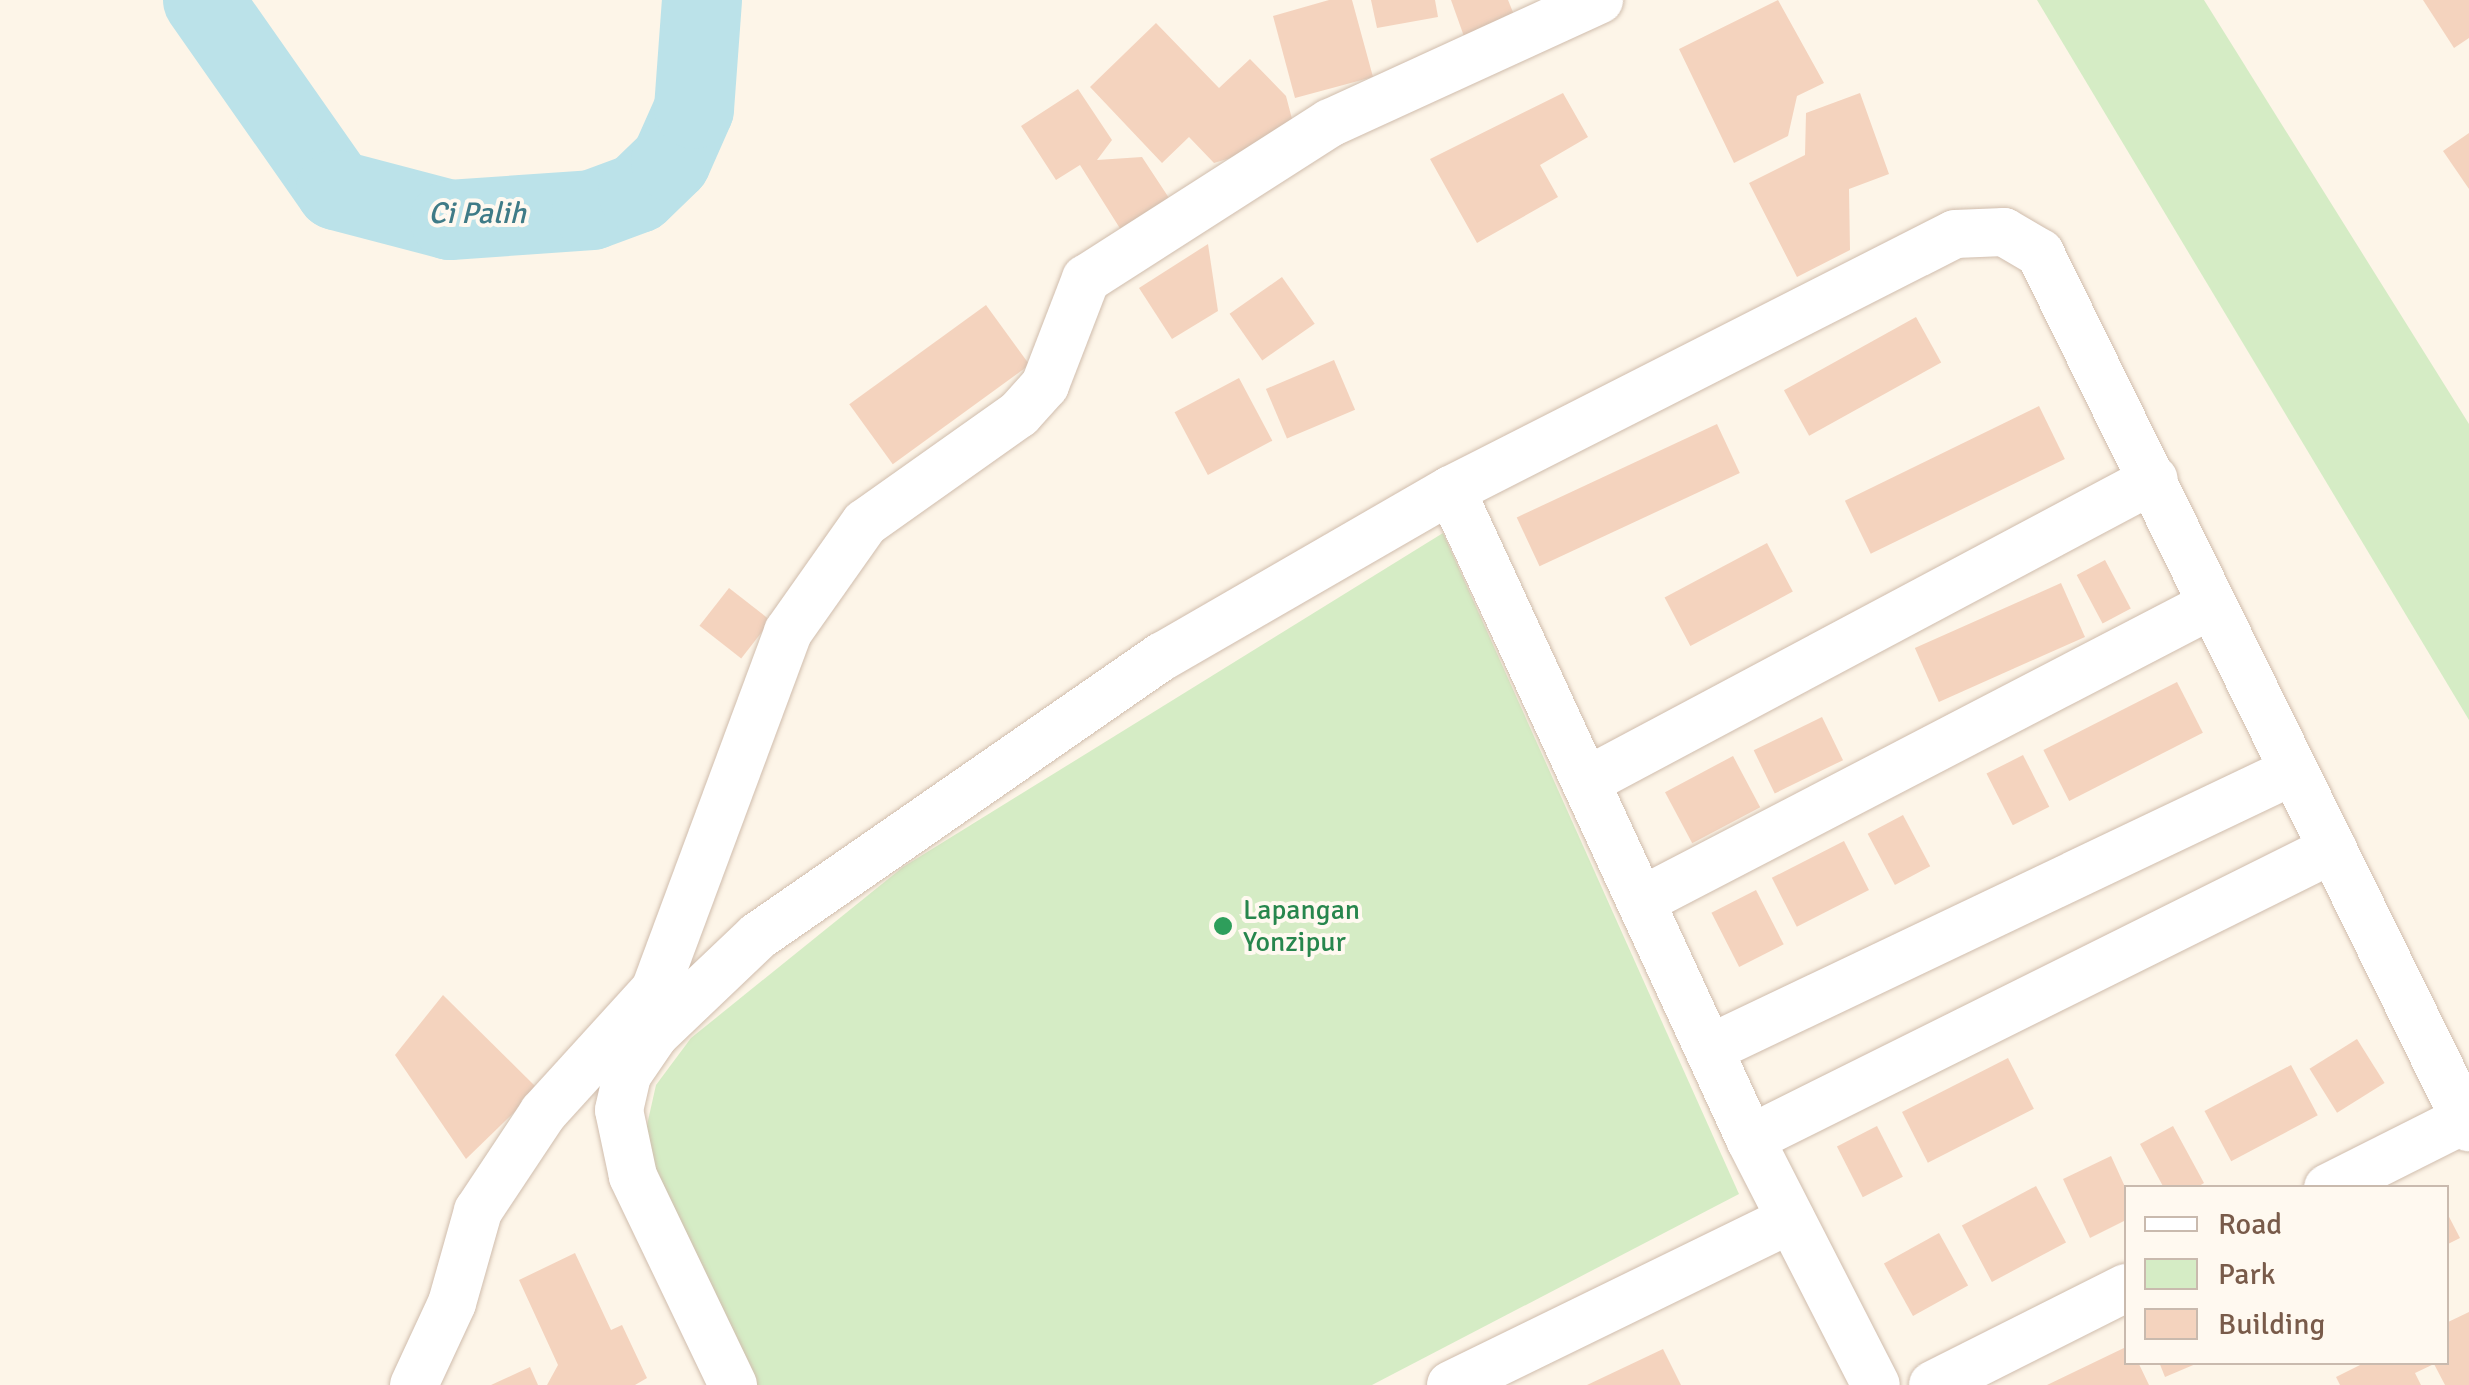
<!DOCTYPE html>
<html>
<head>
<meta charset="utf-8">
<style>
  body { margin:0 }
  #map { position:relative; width:2469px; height:1385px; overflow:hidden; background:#fdf5e8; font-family:Signika,sans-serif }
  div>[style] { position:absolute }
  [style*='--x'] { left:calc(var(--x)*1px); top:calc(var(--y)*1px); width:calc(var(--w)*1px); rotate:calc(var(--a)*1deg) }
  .green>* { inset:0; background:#d5ecc5 }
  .river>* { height:80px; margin:-40px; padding:0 40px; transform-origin:40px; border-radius:40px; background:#bbe2e9 }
  .building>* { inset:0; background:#f4d3be; transform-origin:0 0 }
  .roads { filter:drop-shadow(0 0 2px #d0bdad) drop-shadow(0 0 2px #d0bdad) }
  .street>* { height:48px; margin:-24px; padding:0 24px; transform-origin:24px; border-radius:24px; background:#fff }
  .dots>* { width:28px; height:28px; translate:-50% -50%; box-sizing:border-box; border:5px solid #fff9f0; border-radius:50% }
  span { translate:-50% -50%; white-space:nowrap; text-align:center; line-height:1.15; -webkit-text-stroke:8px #fff9f0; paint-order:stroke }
  .leisure-label { font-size:28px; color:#27864d }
  .left { translate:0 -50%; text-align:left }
  .water-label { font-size:30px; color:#3f7b87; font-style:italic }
  .legend { position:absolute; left:2124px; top:1185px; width:325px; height:180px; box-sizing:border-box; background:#fff9f0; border:2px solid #c9baae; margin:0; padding:12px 18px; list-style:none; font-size:30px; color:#795b4a }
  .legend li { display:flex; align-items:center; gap:20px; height:50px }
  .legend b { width:50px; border:2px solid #c9baae }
</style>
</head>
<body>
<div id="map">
  <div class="green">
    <div style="clip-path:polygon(2037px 0,2204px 0,2469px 424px,2469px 720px)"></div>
    <div style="clip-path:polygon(1443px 533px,1739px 1194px,1372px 1385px,749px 1385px,649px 1173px,645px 1134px,656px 1085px,691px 1038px,903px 867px)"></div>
  </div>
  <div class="river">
    <div style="--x:203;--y:0;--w:232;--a:55"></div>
    <div style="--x:336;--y:190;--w:118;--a:14.7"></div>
    <div style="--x:450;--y:220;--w:142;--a:-4"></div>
    <div style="--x:592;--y:210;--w:49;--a:-20.3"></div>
    <div style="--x:638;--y:193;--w:46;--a:-44.1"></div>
    <div style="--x:671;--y:161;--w:57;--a:-66.1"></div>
    <div style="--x:694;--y:109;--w:109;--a:-85.8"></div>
  </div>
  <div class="building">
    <div style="clip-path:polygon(1329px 0,1352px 0,1373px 77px,1295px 98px,1273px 16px)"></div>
    <div style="clip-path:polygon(1371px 0,1435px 0,1438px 17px,1377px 28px)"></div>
    <div style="clip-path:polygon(1451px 0,1508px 0,1517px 22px,1466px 42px)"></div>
    <div style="clip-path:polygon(1778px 0,1824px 83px,1797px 96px,1788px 136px,1734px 163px,1679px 49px)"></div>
    <div style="clip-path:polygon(2423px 0,2469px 0,2469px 38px,2454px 48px)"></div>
    <div style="clip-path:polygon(1156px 23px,1219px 88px,1250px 59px,1286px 96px,1297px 138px,1214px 163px,1189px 137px,1162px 163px,1090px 87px)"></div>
    <div style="clip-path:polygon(1078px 89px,1112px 140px,1097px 160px,1142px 157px,1169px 198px,1121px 230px,1080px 165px,1056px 180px,1021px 126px)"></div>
    <div style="clip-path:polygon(1563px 93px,1588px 137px,1540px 165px,1558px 197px,1477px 243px,1430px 159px)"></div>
    <div style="clip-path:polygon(1860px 93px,1889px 174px,1849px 189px,1850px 250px,1797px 277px,1749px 183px,1805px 155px,1806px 113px)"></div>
    <div style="clip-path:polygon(2469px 133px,2469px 189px,2443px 151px)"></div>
    <div style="clip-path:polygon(1208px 244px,1218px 311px,1172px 339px,1139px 288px)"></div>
    <div style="left:1282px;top:277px;width:57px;height:64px;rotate:55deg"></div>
    <div style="left:986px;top:305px;width:74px;height:169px;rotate:54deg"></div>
    <div style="left:1916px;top:317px;width:52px;height:151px;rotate:61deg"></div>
    <div style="left:1334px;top:360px;width:54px;height:74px;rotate:67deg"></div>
    <div style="left:1239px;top:378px;width:71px;height:73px;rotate:62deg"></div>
    <div style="left:2039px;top:406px;width:59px;height:216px;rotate:64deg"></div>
    <div style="left:1717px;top:424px;width:54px;height:221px;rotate:65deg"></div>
    <div style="left:1767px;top:543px;width:55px;height:116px;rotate:62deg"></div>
    <div style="left:2105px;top:560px;width:55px;height:32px;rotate:62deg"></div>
    <div style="left:2061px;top:583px;width:59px;height:160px;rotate:66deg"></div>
    <div style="left:729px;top:588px;width:53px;height:48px;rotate:38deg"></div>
    <div style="left:2177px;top:682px;width:57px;height:150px;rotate:63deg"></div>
    <div style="left:1822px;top:717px;width:48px;height:76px;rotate:64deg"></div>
    <div style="left:2023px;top:755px;width:58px;height:41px;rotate:63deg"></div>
    <div style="left:1733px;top:756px;width:58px;height:77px;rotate:62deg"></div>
    <div style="left:1903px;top:815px;width:58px;height:40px;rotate:62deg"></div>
    <div style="left:1844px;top:841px;width:55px;height:81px;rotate:63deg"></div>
    <div style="left:1756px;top:890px;width:61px;height:50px;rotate:63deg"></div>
    <div style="clip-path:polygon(443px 995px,538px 1089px,466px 1159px,395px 1055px)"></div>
    <div style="left:2357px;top:1039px;width:52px;height:56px;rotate:58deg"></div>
    <div style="left:2008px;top:1058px;width:57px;height:119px;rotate:63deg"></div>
    <div style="left:2291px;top:1065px;width:57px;height:98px;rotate:62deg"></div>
    <div style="left:1877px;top:1126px;width:57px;height:45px;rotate:63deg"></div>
    <div style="clip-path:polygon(2173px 1126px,2204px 1183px,2196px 1188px,2164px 1188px,2140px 1144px)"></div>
    <div style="clip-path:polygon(2111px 1156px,2126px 1189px,2126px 1220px,2090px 1238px,2063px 1179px)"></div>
    <div style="left:2036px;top:1186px;width:64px;height:84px;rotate:62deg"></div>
    <div style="clip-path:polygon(2446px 1211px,2460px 1238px,2446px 1245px)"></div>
    <div style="left:1939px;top:1233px;width:60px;height:63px;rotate:61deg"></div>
    <div style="clip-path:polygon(575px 1253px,611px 1330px,622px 1325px,647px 1378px,635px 1385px,547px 1385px,558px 1365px,519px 1280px)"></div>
    <div style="clip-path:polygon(2469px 1312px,2469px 1385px,2445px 1385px,2434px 1364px,2415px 1373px,2421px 1385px,2340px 1385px,2336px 1377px,2366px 1362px,2446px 1362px,2446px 1323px)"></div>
    <div style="clip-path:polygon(2126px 1347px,2126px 1362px,2138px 1362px,2149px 1385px,2047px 1385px)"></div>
    <div style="clip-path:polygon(1663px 1349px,1681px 1385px,1587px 1385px)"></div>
    <div style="clip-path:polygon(2159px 1362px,2198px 1362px,2198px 1363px,2165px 1377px)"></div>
    <div style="clip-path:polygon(530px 1367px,538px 1385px,491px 1385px)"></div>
  </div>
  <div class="roads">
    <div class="street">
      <div style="--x:1451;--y:490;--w:715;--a:65.26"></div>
      <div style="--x:1750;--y:1139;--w:276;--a:62.9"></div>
      <div style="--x:1587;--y:781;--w:642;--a:-28.04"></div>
      <div style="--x:1641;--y:901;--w:640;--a:-27.45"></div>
      <div style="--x:1709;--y:1049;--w:647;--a:-25.46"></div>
      <div style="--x:1750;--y:1139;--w:651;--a:-26.45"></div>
      <div style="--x:2328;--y:1188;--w:158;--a:-26.7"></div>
      <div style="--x:414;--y:1385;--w:90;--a:-65.1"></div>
      <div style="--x:452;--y:1303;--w:96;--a:-74.2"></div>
      <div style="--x:478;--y:1211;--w:118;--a:-56.4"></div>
      <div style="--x:543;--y:1113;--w:166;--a:-47.7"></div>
      <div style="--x:655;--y:990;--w:382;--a:-69.6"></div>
      <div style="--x:788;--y:632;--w:133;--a:-54.8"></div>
      <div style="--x:865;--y:523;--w:189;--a:-35.3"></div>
      <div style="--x:1019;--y:414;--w:39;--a:-48"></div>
      <div style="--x:1045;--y:385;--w:114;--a:-68.9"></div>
      <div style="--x:1086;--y:279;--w:290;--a:-32.6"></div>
      <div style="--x:1330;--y:123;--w:296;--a:-24.6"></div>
      <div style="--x:733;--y:1385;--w:232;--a:-115.6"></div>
      <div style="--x:633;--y:1176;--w:67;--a:-102"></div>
      <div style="--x:619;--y:1110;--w:36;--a:-77"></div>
      <div style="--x:627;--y:1075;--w:50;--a:-55.7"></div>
      <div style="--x:655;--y:1034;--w:142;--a:-43.6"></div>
      <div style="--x:758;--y:936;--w:492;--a:-34.7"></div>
      <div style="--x:1163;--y:656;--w:332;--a:-30"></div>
      <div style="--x:1451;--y:490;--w:565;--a:-26.93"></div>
      <div style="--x:1955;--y:234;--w:49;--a:-2.3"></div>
      <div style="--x:2004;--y:232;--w:42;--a:30.3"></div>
      <div style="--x:2040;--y:253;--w:974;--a:63.86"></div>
      <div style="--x:1451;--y:1385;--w:378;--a:-26"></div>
      <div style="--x:1933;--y:1385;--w:216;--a:-26.7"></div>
    </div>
  </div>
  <div class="dots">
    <div style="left:1223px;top:926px;background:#2e9e5b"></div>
  </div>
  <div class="leisure-label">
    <span class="left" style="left:1243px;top:926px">Lapangan<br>Yonzipur</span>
  </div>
  <div class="water-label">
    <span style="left:477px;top:214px">Ci Palih</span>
  </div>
  <ul class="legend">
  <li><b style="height:12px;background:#fff"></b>Road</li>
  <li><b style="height:28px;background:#d5ecc5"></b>Park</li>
  <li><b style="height:28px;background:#f4d3be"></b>Building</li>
  </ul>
</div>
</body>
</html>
